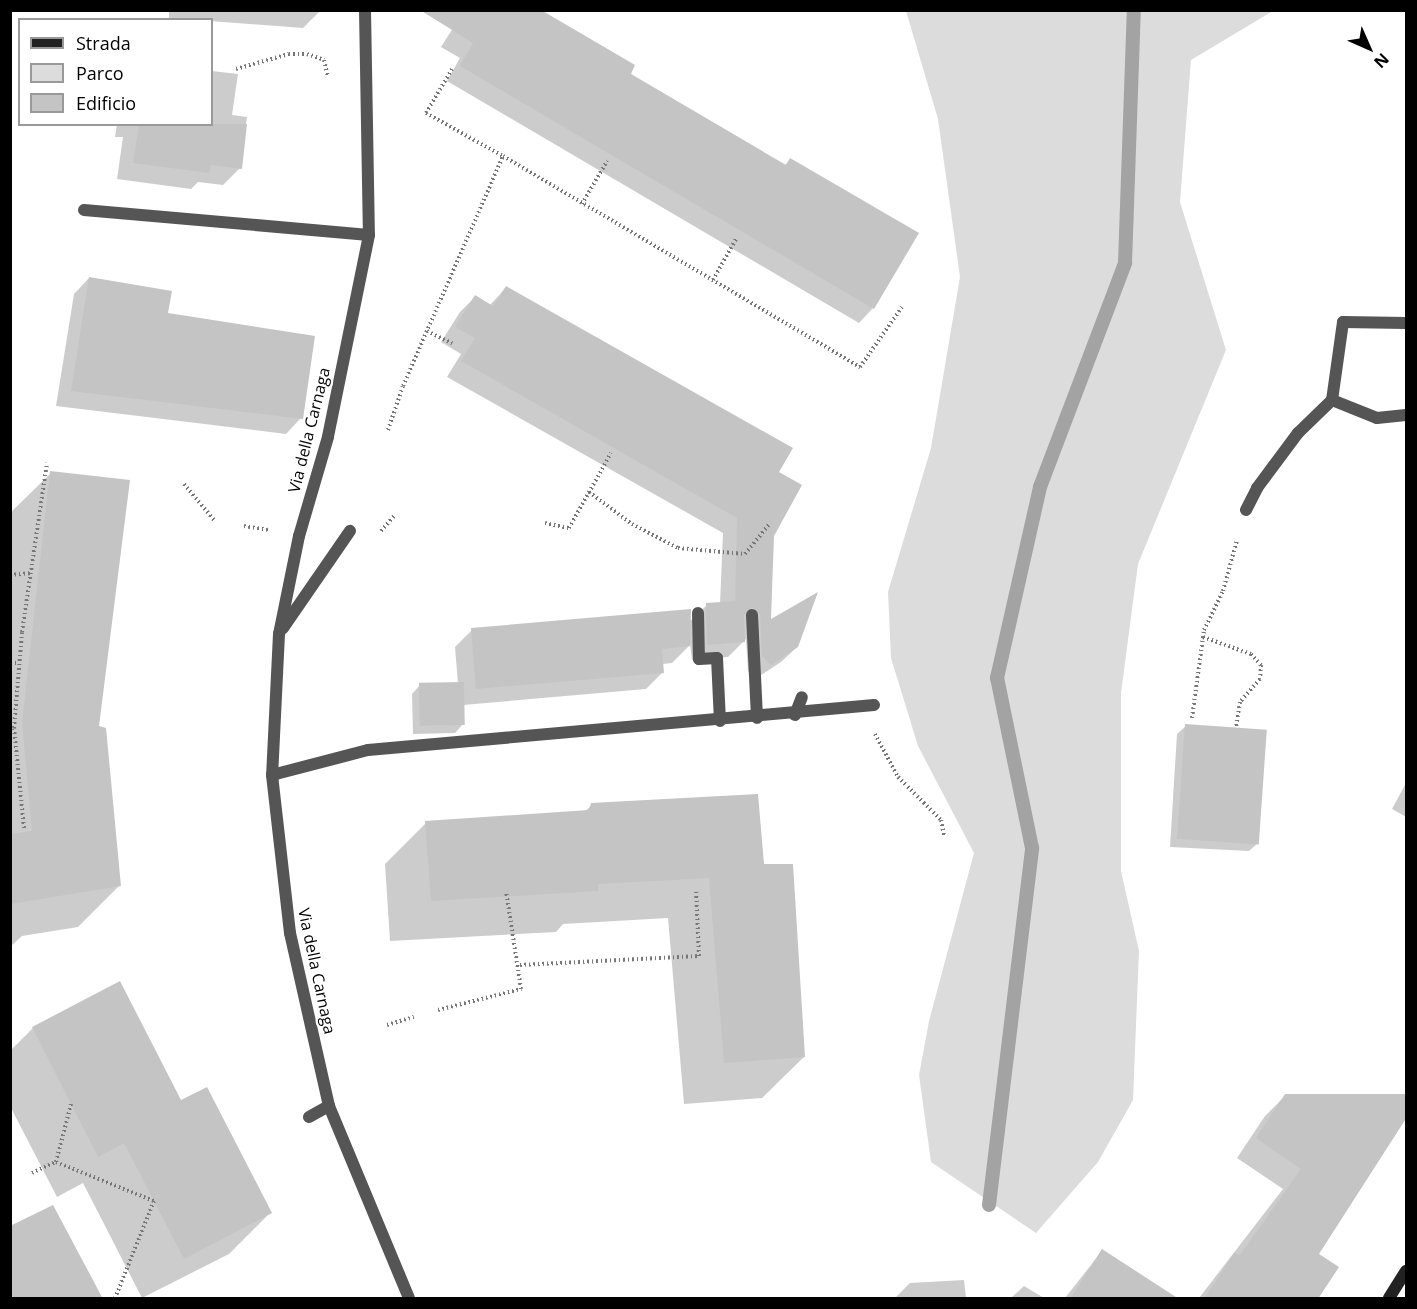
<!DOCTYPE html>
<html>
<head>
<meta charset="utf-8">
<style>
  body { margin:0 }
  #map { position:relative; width:1417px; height:1309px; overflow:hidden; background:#fff; font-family:"Open Sans",sans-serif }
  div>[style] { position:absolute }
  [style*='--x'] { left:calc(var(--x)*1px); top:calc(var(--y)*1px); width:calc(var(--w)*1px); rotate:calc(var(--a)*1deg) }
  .green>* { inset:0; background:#dcdcdc }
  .shadow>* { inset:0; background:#0003 }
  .stream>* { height:14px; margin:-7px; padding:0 7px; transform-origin:7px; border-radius:7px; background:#a3a3a3 }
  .building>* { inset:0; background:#c4c4c4; transform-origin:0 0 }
  .path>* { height:4px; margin-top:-2px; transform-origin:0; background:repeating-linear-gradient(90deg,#777 0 1.5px,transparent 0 4.5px) }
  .lane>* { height:12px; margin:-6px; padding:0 6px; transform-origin:6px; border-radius:6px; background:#555 }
  .street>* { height:12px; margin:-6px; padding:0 6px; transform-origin:6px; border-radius:6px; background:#555 }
  .secondary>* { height:12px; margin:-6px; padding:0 6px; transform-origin:6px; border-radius:6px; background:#222 }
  span { translate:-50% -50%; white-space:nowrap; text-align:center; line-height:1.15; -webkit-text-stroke:4.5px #fff; paint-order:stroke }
  .street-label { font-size:16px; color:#000 }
  .frame { position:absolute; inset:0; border:12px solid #000; pointer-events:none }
  .legend { position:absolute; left:18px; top:18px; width:195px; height:108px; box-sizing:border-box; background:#fff; border:2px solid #999; margin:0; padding:8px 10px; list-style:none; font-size:18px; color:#000 }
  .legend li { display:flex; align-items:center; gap:12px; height:30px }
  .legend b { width:30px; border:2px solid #999 }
  .north { position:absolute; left:1339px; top:18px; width:60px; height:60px; -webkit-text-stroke:4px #fff; paint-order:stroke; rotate:135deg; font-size:16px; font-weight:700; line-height:24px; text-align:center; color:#000 }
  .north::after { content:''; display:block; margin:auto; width:21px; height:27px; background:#000; clip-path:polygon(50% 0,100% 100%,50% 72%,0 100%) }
</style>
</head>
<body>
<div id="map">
  <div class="green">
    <div style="clip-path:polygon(906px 11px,1273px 11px,1191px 60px,1180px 202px,1226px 350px,1138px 564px,1121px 693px,1121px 871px,1139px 951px,1133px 1100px,1098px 1162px,1036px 1233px,931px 1162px,919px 1075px,929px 1021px,974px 853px,918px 746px,891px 658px,888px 592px,931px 448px,960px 277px,938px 119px)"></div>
  </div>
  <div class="shadow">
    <div style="clip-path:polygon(169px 10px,321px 10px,303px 28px,169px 18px)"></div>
    <div style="clip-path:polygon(460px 17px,629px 74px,784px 166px,790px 160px,917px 234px,873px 308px,859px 323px,447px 81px,460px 58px,441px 47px)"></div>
    <div style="clip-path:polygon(212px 71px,238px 74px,232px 115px,247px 117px,240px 168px,223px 185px,198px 182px,191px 189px,117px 179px,123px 137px,115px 137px,117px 124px,212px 124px)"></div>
    <div style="clip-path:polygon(89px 278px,167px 314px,301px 418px,286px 434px,56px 406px,74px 294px)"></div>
    <div style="clip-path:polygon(506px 288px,777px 472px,769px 621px,797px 647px,781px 662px,755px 679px,748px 671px,746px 639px,728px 657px,692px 660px,689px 636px,689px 646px,672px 663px,662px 664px,663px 672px,646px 689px,463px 705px,463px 724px,455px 733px,413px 734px,412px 694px,420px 685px,458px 684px,455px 647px,472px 630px,689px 622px,707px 605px,720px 604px,723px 533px,447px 377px,461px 354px,441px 342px,460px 312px,475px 297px,489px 306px)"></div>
    <div style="clip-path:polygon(51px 473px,98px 727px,119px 886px,78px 927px,22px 936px,10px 947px,10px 513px)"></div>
    <div style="clip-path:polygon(1186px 726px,1258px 843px,1249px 851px,1170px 847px,1177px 734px)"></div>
    <div style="clip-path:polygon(1406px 783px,1406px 817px,1392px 809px)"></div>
    <div style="clip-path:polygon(592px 805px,762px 865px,804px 1057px,762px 1098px,684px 1104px,668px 918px,563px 924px,556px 932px,390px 941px,385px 864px,426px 823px,584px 812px)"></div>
    <div style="clip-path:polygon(33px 1028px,180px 1102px,270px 1213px,229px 1254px,142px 1298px,83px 1183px,57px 1197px,10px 1106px,10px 1051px)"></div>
    <div style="clip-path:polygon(1285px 1096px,1406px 1096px,1317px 1255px,1316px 1298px,1199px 1298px,1283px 1189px,1237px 1158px,1265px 1116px)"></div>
    <div style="clip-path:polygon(1102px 1251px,1161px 1298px,1065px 1298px)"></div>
    <div style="clip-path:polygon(964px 1280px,966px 1298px,895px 1298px,910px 1283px)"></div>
    <div style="clip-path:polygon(1024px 1286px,1044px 1298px,1011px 1298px)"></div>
  </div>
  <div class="stream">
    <div style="--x:989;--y:1205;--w:360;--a:-83.1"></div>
    <div style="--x:1032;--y:848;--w:174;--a:-101.6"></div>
    <div style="--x:997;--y:678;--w:196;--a:-77.3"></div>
    <div style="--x:1040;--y:487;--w:240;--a:-69.2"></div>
    <div style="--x:1125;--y:263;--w:253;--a:-88"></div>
  </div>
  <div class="building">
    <div style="clip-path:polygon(420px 10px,541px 10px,635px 65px,631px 74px,786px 165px,790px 158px,919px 233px,874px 309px,460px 66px,473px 43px)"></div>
    <div style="clip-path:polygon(139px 124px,247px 124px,242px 169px,211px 165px,209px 173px,133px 163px)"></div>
    <div style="clip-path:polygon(89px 277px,172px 291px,168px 313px,315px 336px,303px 419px,71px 391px)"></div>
    <div style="clip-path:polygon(506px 286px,793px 448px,779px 472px,802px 485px,774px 536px,771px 619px,818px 592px,798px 647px,771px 665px,762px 656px,760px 614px,752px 607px,744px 615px,745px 642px,707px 645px,706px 603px,735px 601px,737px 518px,461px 361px,475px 338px,455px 327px,475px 295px,493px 306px)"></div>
    <div style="clip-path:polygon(50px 471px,130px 480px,99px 726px,106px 728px,121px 886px,10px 904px,10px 834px,32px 831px,22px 723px)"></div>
    <div style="clip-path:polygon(691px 609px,690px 646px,662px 649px,664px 673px,476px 689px,471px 628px)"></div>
    <div style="left:464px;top:682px;width:43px;height:45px;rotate:89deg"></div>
    <div style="left:1185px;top:724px;width:82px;height:115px;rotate:4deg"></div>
    <div style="clip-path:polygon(758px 794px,764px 864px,793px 864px,805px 1057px,724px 1063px,709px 878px,598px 884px,598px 891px,431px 901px,425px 821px,589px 810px,591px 803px)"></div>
    <div style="clip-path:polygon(120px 981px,181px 1100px,207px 1087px,272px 1213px,184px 1259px,124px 1143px,98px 1157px,32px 1027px)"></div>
    <div style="clip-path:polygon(1285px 1094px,1407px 1094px,1407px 1117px,1319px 1254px,1339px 1267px,1318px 1299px,1204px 1299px,1234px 1253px,1240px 1255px,1301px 1169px,1256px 1138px)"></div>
    <div style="clip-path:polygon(53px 1205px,103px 1299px,10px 1299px,10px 1226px)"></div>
    <div style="clip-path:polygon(1102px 1249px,1179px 1299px,1070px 1299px)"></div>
  </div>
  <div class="path">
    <div style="--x:236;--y:69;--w:55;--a:-15.8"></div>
    <div style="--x:289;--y:54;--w:18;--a:0"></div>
    <div style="--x:307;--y:54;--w:18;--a:19"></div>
    <div style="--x:324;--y:60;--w:17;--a:77"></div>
    <div style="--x:452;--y:69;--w:51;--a:120.6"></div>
    <div style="--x:426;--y:113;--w:88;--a:29.2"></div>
    <div style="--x:582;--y:204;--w:50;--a:-59.8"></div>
    <div style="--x:713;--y:280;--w:47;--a:-60.7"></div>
    <div style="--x:427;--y:331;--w:28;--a:26"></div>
    <div style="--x:388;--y:430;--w:46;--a:-71.2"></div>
    <div style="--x:403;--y:386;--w:251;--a:-66.5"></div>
    <div style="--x:503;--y:156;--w:415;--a:30.6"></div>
    <div style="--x:860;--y:367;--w:73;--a:-55"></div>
    <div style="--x:184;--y:484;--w:47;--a:50.2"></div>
    <div style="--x:589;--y:492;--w:54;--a:36.7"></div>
    <div style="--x:632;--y:524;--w:52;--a:27.6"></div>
    <div style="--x:678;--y:548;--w:67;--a:5.1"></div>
    <div style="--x:745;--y:554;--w:40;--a:-51"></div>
    <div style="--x:545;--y:523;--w:25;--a:12"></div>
    <div style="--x:569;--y:528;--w:86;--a:-60.8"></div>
    <div style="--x:244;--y:526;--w:25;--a:9"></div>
    <div style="--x:381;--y:531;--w:20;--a:-49"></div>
    <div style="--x:10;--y:575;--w:22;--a:-5"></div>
    <div style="--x:1203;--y:637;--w:51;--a:19.5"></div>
    <div style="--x:1251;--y:654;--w:15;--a:48"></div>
    <div style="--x:1261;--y:665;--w:14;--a:94"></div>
    <div style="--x:1260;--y:679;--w:30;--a:131"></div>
    <div style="--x:1240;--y:702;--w:26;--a:99"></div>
    <div style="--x:10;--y:663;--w:9;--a:0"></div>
    <div style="--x:1192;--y:718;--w:89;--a:-82.2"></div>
    <div style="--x:1204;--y:630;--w:43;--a:-64"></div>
    <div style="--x:1223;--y:591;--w:53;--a:-74.6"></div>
    <div style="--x:875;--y:734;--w:49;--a:61.9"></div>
    <div style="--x:898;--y:777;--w:61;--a:45"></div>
    <div style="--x:941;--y:820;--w:16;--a:79"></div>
    <div style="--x:24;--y:828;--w:100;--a:-95.7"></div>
    <div style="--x:14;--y:728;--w:96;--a:-85.2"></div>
    <div style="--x:22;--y:632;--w:171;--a:-81.6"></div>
    <div style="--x:520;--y:965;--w:179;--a:-2.9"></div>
    <div style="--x:699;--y:956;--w:66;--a:-92.6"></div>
    <div style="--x:438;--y:1010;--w:86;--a:-14.2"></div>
    <div style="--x:521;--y:989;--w:99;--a:-98.7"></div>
    <div style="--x:387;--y:1025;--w:28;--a:-17"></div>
    <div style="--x:56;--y:1162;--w:60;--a:-75.5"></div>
    <div style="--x:32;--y:1173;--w:26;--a:-25"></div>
    <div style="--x:56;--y:1162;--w:105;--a:21.7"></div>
    <div style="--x:154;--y:1201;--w:105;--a:111.9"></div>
  </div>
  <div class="lane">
    <div style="--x:1406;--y:323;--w:63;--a:-179.1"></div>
    <div style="--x:1343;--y:322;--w:79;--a:98"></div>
    <div style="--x:1332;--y:400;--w:48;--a:21.8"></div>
    <div style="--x:1377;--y:418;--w:29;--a:-6"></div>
    <div style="--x:1246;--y:510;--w:25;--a:-63"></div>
    <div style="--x:1257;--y:488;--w:69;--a:-53.3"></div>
    <div style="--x:1298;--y:433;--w:47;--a:-44.1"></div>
    <div style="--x:698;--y:613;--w:46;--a:88.8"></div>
    <div style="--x:699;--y:659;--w:18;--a:-3"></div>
    <div style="--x:717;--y:658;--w:63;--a:87.3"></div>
    <div style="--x:752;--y:615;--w:103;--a:87.2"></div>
    <div style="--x:795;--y:715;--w:19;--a:-69"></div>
    <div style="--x:309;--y:1117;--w:23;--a:-29"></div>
  </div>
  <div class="street">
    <div style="--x:365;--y:10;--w:225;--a:89"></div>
    <div style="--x:369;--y:235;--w:206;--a:101.5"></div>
    <div style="--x:328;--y:437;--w:103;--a:106.3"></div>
    <div style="--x:299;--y:536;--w:100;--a:101.5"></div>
    <div style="--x:279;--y:634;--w:141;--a:92.8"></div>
    <div style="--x:272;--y:775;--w:159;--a:83.5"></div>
    <div style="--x:290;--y:933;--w:177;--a:77.3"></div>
    <div style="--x:329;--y:1106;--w:208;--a:67.4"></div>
    <div style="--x:84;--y:210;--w:286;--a:5"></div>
    <div style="--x:283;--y:628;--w:118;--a:-55.4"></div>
    <div style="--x:272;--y:775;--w:99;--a:-14.6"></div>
    <div style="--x:368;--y:750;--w:508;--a:-5.08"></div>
  </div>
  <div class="secondary">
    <div style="--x:1389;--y:1298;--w:32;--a:-58"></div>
  </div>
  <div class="street-label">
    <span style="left:309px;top:430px;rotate:-76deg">Via della Carnaga</span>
    <span style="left:317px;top:971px;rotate:78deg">Via della Carnaga</span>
  </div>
  <div class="frame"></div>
  <ul class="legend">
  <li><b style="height:8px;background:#222"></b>Strada</li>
  <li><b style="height:16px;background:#dcdcdc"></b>Parco</li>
  <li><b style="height:16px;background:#c4c4c4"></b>Edificio</li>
  </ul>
  <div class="north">N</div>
</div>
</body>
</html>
